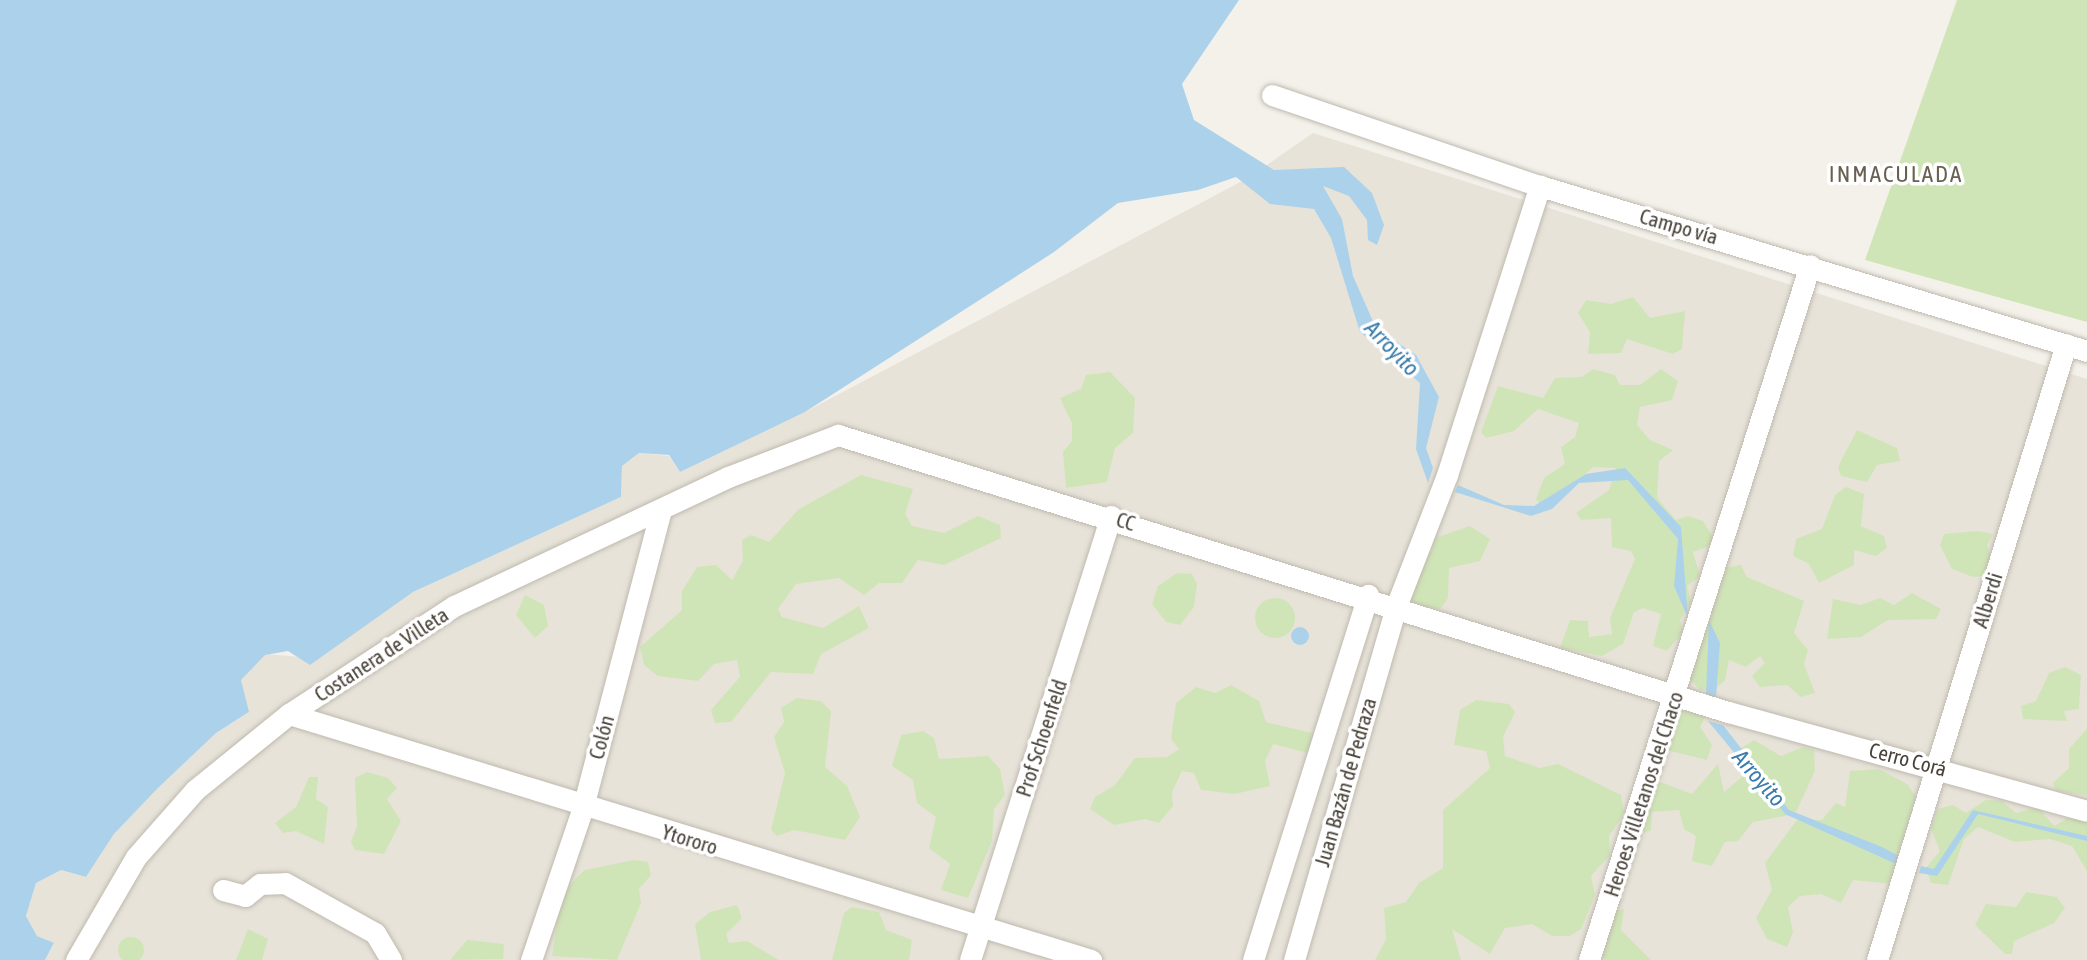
<!DOCTYPE html>
<html>
<head>
<meta charset="utf-8">
<style>
  body { margin:0 }
  #map { position:relative; width:2087px; height:960px; overflow:hidden; background:#f4f1eb; font-family:"Asap Condensed",sans-serif }
  div>[style] { position:absolute }
  [style*='--x'] { left:calc(var(--x)*1px); top:calc(var(--y)*1px); width:calc(var(--w)*1px); rotate:calc(var(--a)*1deg) }
  .residential>* { inset:0; background:#e7e3d9 }
  .green>* { inset:0; background:#d0e5b7 }
  .round { border-radius:50% }
  .water>* { inset:0; background:#acd2eb }
  .roads { filter:drop-shadow(0 0 2px #bfb9ae) drop-shadow(0 0 2px #bfb9ae) }
  .street>* { height:21px; margin:-10.5px; padding:0 10.5px; transform-origin:10.5px; border-radius:10.5px; background:#fff }
  span { translate:-50% -50%; white-space:nowrap; text-align:center; line-height:1.15; -webkit-text-stroke:7px #fff; paint-order:stroke }
  .street-label { font-size:21px; color:#484239 }
  .neighbourhood-label { font-size:23px; color:#6a6051; letter-spacing:2px }
  .water-label { font-size:23px; color:#3a7cac; font-style:italic }
</style>
</head>
<body>
<div id="map">
  <div class="residential">
    <div style="clip-path:polygon(1313px 133px,2087px 379px,2087px 960px,45px 960px,54px 944px,37px 936px,26px 916px,36px 883px,61px 870px,86px 877px,114px 834px,157px 789px,216px 733px,248px 713px,241px 680px,265px 654px,301px 657px,413px 592px,621px 497px,622px 466px,639px 453px,669px 456px,680px 472px,805px 412px,1248px 178px)"></div>
  </div>
  <div class="green">
    <div style="clip-path:polygon(1957px 0,2087px 0,2087px 322px,1865px 260px)"></div>
    <div style="clip-path:polygon(1633px 297px,1650px 318px,1685px 311px,1682px 349px,1673px 354px,1627px 339px,1621px 353px,1588px 354px,1590px 332px,1578px 313px,1586px 300px,1611px 304px)"></div>
    <div style="clip-path:polygon(1593px 369px,1615px 375px,1620px 385px,1640px 385px,1661px 369px,1678px 381px,1672px 400px,1640px 407px,1637px 425px,1650px 440px,1673px 450px,1659px 461px,1657px 498px,1676px 520px,1688px 516px,1703px 521px,1713px 537px,1710px 546px,1693px 552px,1700px 576px,1687px 586px,1691px 602px,1680px 620px,1683px 632px,1667px 651px,1653px 646px,1661px 614px,1643px 608px,1634px 612px,1623px 644px,1602px 656px,1560px 648px,1570px 620px,1588px 621px,1589px 637px,1612px 634px,1610px 618px,1635px 559px,1631px 551px,1612px 547px,1611px 518px,1581px 520px,1576px 513px,1609px 490px,1616px 468px,1593px 467px,1560px 497px,1540px 504px,1536px 499px,1544px 478px,1565px 464px,1561px 447px,1575px 437px,1579px 423px,1538px 409px,1514px 431px,1486px 438px,1481px 432px,1498px 386px,1543px 398px,1555px 378px,1582px 377px)"></div>
    <div style="clip-path:polygon(1110px 372px,1135px 398px,1133px 433px,1115px 448px,1107px 482px,1066px 488px,1063px 452px,1072px 441px,1072px 423px,1060px 398px,1081px 389px,1086px 375px)"></div>
    <div style="clip-path:polygon(1857px 430px,1897px 448px,1900px 461px,1877px 465px,1867px 482px,1841px 476px,1838px 467px)"></div>
    <div style="clip-path:polygon(861px 475px,913px 489px,905px 514px,912px 526px,944px 533px,978px 516px,1000px 525px,1001px 538px,944px 565px,918px 560px,902px 583px,879px 583px,864px 595px,839px 578px,796px 584px,778px 609px,782px 617px,823px 628px,859px 606px,869px 628px,821px 654px,813px 674px,771px 672px,731px 722px,715px 723px,711px 710px,740px 677px,737px 660px,714px 664px,698px 681px,658px 676px,644px 665px,640px 647px,682px 610px,682px 591px,697px 567px,716px 565px,732px 580px,743px 561px,742px 540px,751px 535px,769px 542px,799px 509px)"></div>
    <div style="clip-path:polygon(1846px 487px,1864px 494px,1861px 526px,1884px 536px,1887px 548px,1876px 556px,1854px 550px,1854px 565px,1819px 583px,1809px 564px,1793px 556px,1796px 539px,1822px 529px,1835px 495px)"></div>
    <div style="clip-path:polygon(1470px 526px,1490px 539px,1480px 561px,1449px 568px,1448px 598px,1440px 609px,1413px 605px,1407px 588px,1417px 562px,1432px 551px,1435px 538px)"></div>
    <div style="clip-path:polygon(1977px 531px,1993px 534px,1987px 545px,1992px 560px,1982px 576px,1973px 577px,1952px 569px,1940px 545px,1944px 534px)"></div>
    <div style="clip-path:polygon(1741px 565px,1747px 577px,1804px 601px,1794px 633px,1808px 650px,1804px 664px,1815px 693px,1801px 697px,1787px 685px,1760px 687px,1752px 676px,1765px 663px,1760px 656px,1746px 667px,1729px 660px,1725px 680px,1715px 689px,1700px 690px,1687px 676px,1723px 568px)"></div>
    <div style="clip-path:polygon(1177px 573px,1192px 574px,1197px 584px,1194px 607px,1180px 625px,1166px 622px,1152px 604px,1158px 586px)"></div>
    <div style="clip-path:polygon(1912px 593px,1941px 609px,1936px 619px,1888px 620px,1861px 637px,1827px 639px,1833px 599px,1861px 605px,1880px 598px,1894px 605px)"></div>
    <div style="clip-path:polygon(525px 595px,544px 605px,548px 626px,535px 638px,516px 615px)"></div>
    <div class="round" style="left:1255px;top:598px;width:40px;height:40px"></div>
    <div style="clip-path:polygon(2065px 667px,2081px 675px,2079px 709px,2064px 711px,2067px 721px,2023px 719px,2021px 706px,2036px 701px,2049px 673px)"></div>
    <div style="clip-path:polygon(1231px 685px,1259px 701px,1266px 722px,1316px 734px,1308px 753px,1273px 744px,1265px 761px,1270px 786px,1235px 794px,1201px 790px,1194px 773px,1182px 771px,1172px 792px,1173px 806px,1159px 823px,1145px 819px,1114px 825px,1090px 809px,1095px 797px,1115px 785px,1135px 758px,1167px 757px,1179px 749px,1171px 739px,1176px 703px,1196px 687px,1215px 693px)"></div>
    <div style="clip-path:polygon(797px 698px,821px 701px,831px 711px,825px 767px,847px 786px,860px 817px,845px 840px,794px 830px,777px 836px,771px 830px,785px 773px,774px 737px,784px 722px,781px 708px)"></div>
    <div style="clip-path:polygon(1476px 700px,1509px 704px,1515px 712px,1503px 737px,1505px 756px,1540px 768px,1558px 764px,1621px 795px,1624px 814px,1609px 836px,1610px 855px,1591px 876px,1595px 895px,1581px 929px,1570px 936px,1552px 936px,1532px 924px,1505px 928px,1490px 954px,1452px 929px,1461px 960px,1375px 960px,1386px 939px,1384px 908px,1406px 902px,1419px 883px,1443px 868px,1443px 810px,1490px 768px,1486px 751px,1454px 745px,1460px 710px)"></div>
    <div style="clip-path:polygon(1675px 707px,1706px 715px,1700px 727px,1712px 745px,1707px 760px,1666px 750px)"></div>
    <div style="clip-path:polygon(2087px 729px,2087px 795px,2056px 791px,2053px 783px,2069px 768px,2069px 749px)"></div>
    <div style="clip-path:polygon(923px 731px,934px 738px,939px 759px,988px 756px,1000px 769px,1005px 795px,994px 809px,992px 841px,968px 898px,941px 890px,950px 864px,929px 848px,936px 817px,917px 803px,913px 780px,892px 766px,901px 735px)"></div>
    <div style="clip-path:polygon(1754px 740px,1781px 756px,1803px 747px,1814px 750px,1815px 771px,1795px 814px,1753px 822px,1738px 841px,1725px 842px,1712px 866px,1692px 861px,1696px 836px,1684px 829px,1679px 810px,1652px 812px,1651px 830px,1643px 833px,1655px 780px,1692px 794px,1718px 764px,1724px 792px,1742px 777px,1746px 763px,1738px 750px)"></div>
    <div style="clip-path:polygon(1879px 769px,1907px 784px,1917px 798px,1893px 884px,1853px 880px,1841px 903px,1821px 894px,1800px 896px,1788px 907px,1793px 932px,1787px 947px,1767px 939px,1756px 918px,1772px 890px,1765px 863px,1797px 820px,1822px 820px,1836px 803px,1845px 807px,1850px 771px)"></div>
    <div style="clip-path:polygon(367px 772px,388px 778px,397px 788px,387px 799px,401px 821px,384px 854px,355px 850px,351px 842px,357px 826px,355px 778px)"></div>
    <div style="clip-path:polygon(309px 777px,318px 777px,316px 799px,328px 807px,324px 844px,296px 831px,283px 833px,275px 823px,296px 807px)"></div>
    <div style="clip-path:polygon(1986px 800px,2002px 801px,2016px 813px,2038px 807px,2054px 826px,2068px 818px,2087px 820px,2087px 871px,2072px 846px,2050px 839px,2015px 842px,1978px 827px,1964px 839px,1948px 885px,1931px 883px,1926px 868px,1940px 851px,1931px 829px,1938px 809px,1953px 805px,1966px 813px)"></div>
    <div style="clip-path:polygon(634px 860px,648px 862px,651px 875px,639px 889px,641px 903px,617px 960px,552px 956px,561px 898px,575px 879px,585px 870px)"></div>
    <div style="clip-path:polygon(2026px 892px,2057px 897px,2065px 908px,2054px 923px,2014px 941px,2012px 954px,2005px 954px,1975px 925px,1986px 904px,2016px 907px)"></div>
    <div style="clip-path:polygon(737px 905px,742px 918px,726px 934px,729px 943px,747px 941px,779px 960px,701px 960px,695px 924px,710px 912px)"></div>
    <div style="clip-path:polygon(852px 907px,879px 912px,886px 930px,912px 940px,909px 960px,832px 960px,844px 913px)"></div>
    <div style="clip-path:polygon(1624px 909px,1621px 930px,1651px 960px,1605px 960px,1600px 950px,1615px 911px)"></div>
    <div style="clip-path:polygon(248px 929px,268px 939px,262px 960px,236px 960px)"></div>
    <div class="round" style="left:118px;top:937px;width:26px;height:26px"></div>
    <div style="clip-path:polygon(467px 940px,504px 944px,503px 959px,450px 960px)"></div>
  </div>
  <div class="water">
    <div style="clip-path:polygon(0 0,1239px 0,1182px 84px,1194px 120px,1274px 170px,1344px 167px,1372px 193px,1384px 225px,1377px 245px,1368px 240px,1367px 220px,1349px 196px,1323px 186px,1342px 219px,1353px 276px,1376px 328px,1416px 355px,1439px 397px,1426px 448px,1433px 468px,1428px 483px,1416px 449px,1420px 383px,1360px 332px,1331px 238px,1314px 209px,1270px 204px,1236px 177px,1198px 190px,1118px 203px,1054px 252px,805px 412px,680px 472px,669px 455px,639px 453px,622px 466px,621px 497px,413px 592px,310px 665px,288px 651px,265px 655px,241px 680px,249px 712px,216px 733px,157px 789px,114px 834px,86px 877px,61px 870px,36px 883px,26px 916px,37px 936px,54px 943px,45px 960px,0 960px)"></div>
    <div style="clip-path:polygon(1625px 468px,1681px 527px,1688px 618px,1674px 586px,1678px 539px,1628px 480px,1579px 483px,1552px 509px,1531px 516px,1455px 492px,1458px 485px,1504px 505px,1534px 506px,1586px 474px)"></div>
    <div style="clip-path:polygon(1709px 620px,1720px 643px,1716px 698px,1706px 694px)"></div>
    <div class="round" style="left:1291px;top:627px;width:18px;height:18px"></div>
    <div style="clip-path:polygon(1708px 721px,1723px 725px,1789px 810px,1882px 847px,1899px 856px,1896px 864px,1785px 814px)"></div>
    <div style="clip-path:polygon(1973px 810px,2087px 836px,2087px 841px,1978px 814px,1937px 876px,1919px 873px,1921px 866px,1934px 869px)"></div>
  </div>
  <div class="roads">
    <div class="street">
      <div style="--x:1272;--y:95;--w:283;--a:18.8"></div>
      <div style="--x:1540;--y:186;--w:571;--a:16.79"></div>
      <div style="--x:289;--y:714;--w:839;--a:17.05"></div>
      <div style="--x:223;--y:890;--w:23;--a:15"></div>
      <div style="--x:245;--y:896;--w:19;--a:-39"></div>
      <div style="--x:260;--y:884;--w:25;--a:-2"></div>
      <div style="--x:285;--y:883;--w:103;--a:29.1"></div>
      <div style="--x:375;--y:933;--w:31;--a:59"></div>
      <div style="--x:76;--y:960;--w:119;--a:-59.8"></div>
      <div style="--x:136;--y:857;--w:89;--a:-48.6"></div>
      <div style="--x:195;--y:790;--w:121;--a:-39"></div>
      <div style="--x:289;--y:714;--w:197;--a:-33.2"></div>
      <div style="--x:454;--y:606;--w:303;--a:-25.2"></div>
      <div style="--x:728;--y:477;--w:118;--a:-20.9"></div>
      <div style="--x:838;--y:435;--w:932;--a:17.29"></div>
      <div style="--x:1728;--y:712;--w:372;--a:15.4"></div>
      <div style="--x:531;--y:960;--w:162;--a:-71.2"></div>
      <div style="--x:583;--y:807;--w:307;--a:-75.3"></div>
      <div style="--x:970;--y:960;--w:466;--a:-72.4"></div>
      <div style="--x:1253;--y:960;--w:383;--a:-72.5"></div>
      <div style="--x:1294;--y:960;--w:371;--a:-73.9"></div>
      <div style="--x:1397;--y:604;--w:138;--a:-68.8"></div>
      <div style="--x:1447;--y:475;--w:304;--a:-72.2"></div>
      <div style="--x:1589;--y:960;--w:729;--a:-72.36"></div>
      <div style="--x:1877;--y:960;--w:644;--a:-72.94"></div>
    </div>
  </div>
  <div class="street-label">
    <span style="left:1679px;top:226px;rotate:16deg">Campo vía</span>
    <span style="left:1126px;top:521px;rotate:17deg">CC</span>
    <span style="left:1987px;top:600px;rotate:-73deg">Alberdi</span>
    <span style="left:381px;top:654px;rotate:-33deg">Costanera de Villeta</span>
    <span style="left:601px;top:737px;rotate:-75deg">Colón</span>
    <span style="left:1041px;top:738px;rotate:-72deg">Prof Schoenfeld</span>
    <span style="left:1908px;top:759px;rotate:15deg">Cerro Corá</span>
    <span style="left:1345px;top:782px;rotate:-74deg">Juan Bazán de Pedraza</span>
    <span style="left:1643px;top:794px;rotate:-72deg">Heroes Villetanos del Chaco</span>
    <span style="left:690px;top:839px;rotate:17deg">Ytororo</span>
  </div>
  <div class="neighbourhood-label">
    <span style="left:1896px;top:174px">INMACULADA</span>
  </div>
  <div class="water-label">
    <span style="left:1392px;top:348px;rotate:46deg">Arroyito</span>
    <span style="left:1759px;top:778px;rotate:49deg">Arroyito</span>
  </div>
</div>
</body>
</html>
